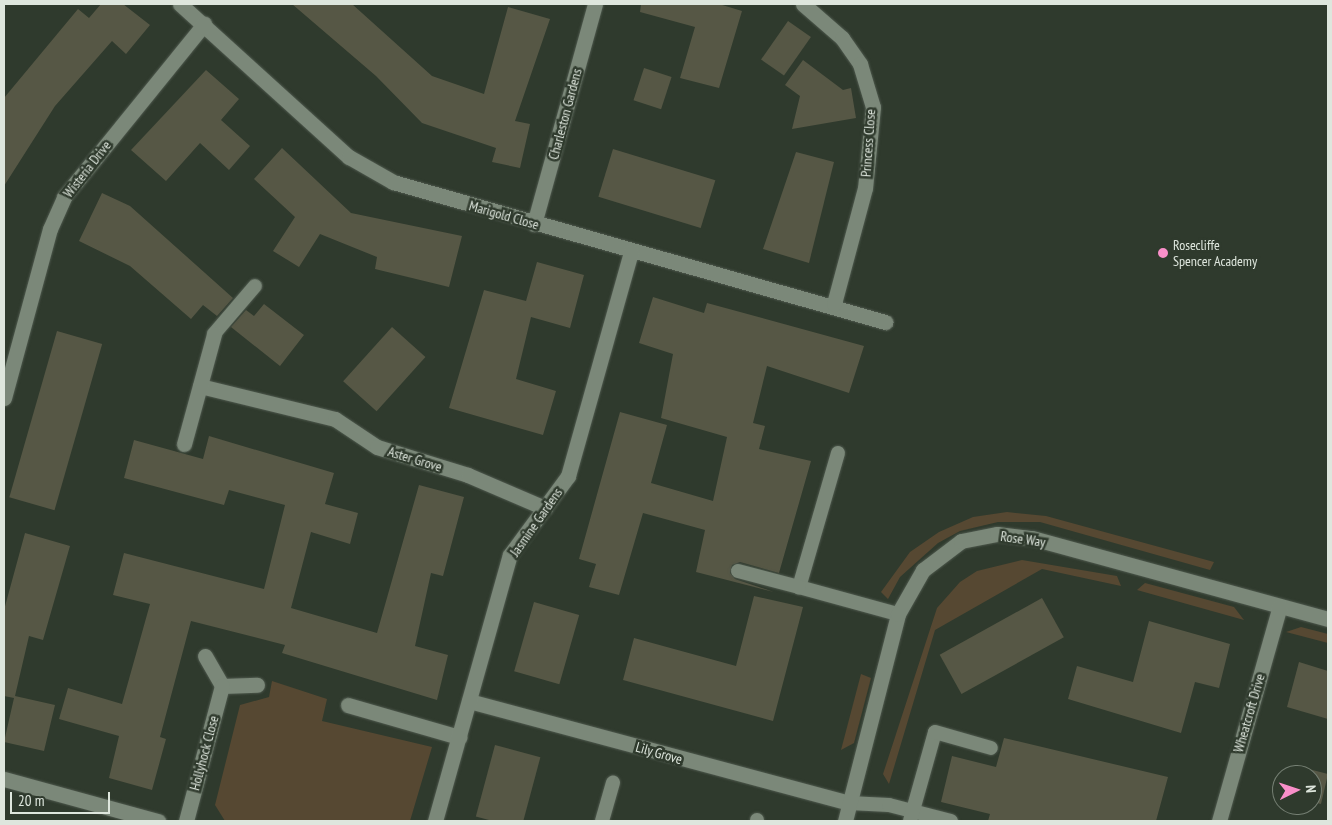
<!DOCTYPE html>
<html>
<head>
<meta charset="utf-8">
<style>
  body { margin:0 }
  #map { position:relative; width:1332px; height:825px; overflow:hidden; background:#2f3a2d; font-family:"PT Sans Narrow",sans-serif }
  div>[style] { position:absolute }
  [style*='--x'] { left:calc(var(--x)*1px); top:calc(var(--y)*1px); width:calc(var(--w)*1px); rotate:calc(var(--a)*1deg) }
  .green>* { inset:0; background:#564832 }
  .building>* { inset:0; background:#565745; transform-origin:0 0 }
  .roads { filter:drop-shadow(0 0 1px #4e584d) drop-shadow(0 0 1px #4e584d) }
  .lane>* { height:14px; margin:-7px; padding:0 7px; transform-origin:7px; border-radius:7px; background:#7b8879 }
  .street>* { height:15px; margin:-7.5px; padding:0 7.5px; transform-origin:7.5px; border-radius:7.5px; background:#7b8879 }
  .dots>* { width:14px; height:14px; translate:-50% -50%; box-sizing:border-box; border:2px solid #2f3a2d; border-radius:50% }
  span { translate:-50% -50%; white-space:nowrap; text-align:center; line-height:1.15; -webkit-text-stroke:5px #2f3a2d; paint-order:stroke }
  .street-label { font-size:14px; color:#dee6dd }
  .poi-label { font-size:14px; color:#dee6dd }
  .left { translate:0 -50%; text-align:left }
  .frame { position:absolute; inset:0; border:5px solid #dee6dd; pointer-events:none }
  .north { position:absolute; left:1272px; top:765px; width:50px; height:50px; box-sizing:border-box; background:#2f3a2d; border:1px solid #757f73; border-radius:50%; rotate:86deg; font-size:14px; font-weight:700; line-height:20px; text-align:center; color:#dee6dd }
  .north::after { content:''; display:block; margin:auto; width:18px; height:22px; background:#f98fc9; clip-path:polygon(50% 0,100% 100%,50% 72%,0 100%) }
  .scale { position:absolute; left:10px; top:792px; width:100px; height:22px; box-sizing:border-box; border:2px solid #dee6dd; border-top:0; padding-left:6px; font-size:15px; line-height:18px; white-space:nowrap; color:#dee6dd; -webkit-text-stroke:4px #2f3a2d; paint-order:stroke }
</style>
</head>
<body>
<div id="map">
  <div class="green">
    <div style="clip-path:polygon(1007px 512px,1046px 516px,1214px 562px,1210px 570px,1040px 522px,998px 522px,960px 531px,938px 543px,900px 577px,888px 599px,881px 592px,910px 552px,939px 532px,973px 517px)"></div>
    <div style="clip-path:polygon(1022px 560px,1117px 576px,1121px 586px,1042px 569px,935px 630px,889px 784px,883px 774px,937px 608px,960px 582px,977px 571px)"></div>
    <div style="clip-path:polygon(1145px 583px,1234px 607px,1244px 620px,1137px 590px)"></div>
    <div style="clip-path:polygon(1301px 627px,1328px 634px,1328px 643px,1286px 632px)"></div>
    <div style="clip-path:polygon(861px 674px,871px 678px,854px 743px,841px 750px)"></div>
    <div style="clip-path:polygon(272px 681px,327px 699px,322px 721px,432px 747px,410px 821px,225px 821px,215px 805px,240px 705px,269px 697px)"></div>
  </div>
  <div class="building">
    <div style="clip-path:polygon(101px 4px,123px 4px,150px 25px,126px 54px,112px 41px,55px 106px,4px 186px,4px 98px,78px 9px,89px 18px)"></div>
    <div style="clip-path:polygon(292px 4px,352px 4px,432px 76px,484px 94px,508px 7px,550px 19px,515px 121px,530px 124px,520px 168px,492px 162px,496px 148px,422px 123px,376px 76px)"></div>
    <div style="clip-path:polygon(641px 4px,719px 4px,742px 11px,719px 88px,680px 78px,695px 27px,640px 12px)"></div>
    <div style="left:788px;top:21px;width:28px;height:47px;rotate:35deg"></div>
    <div style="clip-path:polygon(803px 60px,843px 90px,851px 88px,856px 118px,792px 129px,800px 96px,785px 85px)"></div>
    <div style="left:644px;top:68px;width:29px;height:34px;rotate:18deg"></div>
    <div style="clip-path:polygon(206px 70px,239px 99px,221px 120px,250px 146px,229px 170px,200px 143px,166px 181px,131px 150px)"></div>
    <div style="clip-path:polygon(282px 148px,351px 213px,462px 236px,449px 287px,375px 269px,377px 257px,320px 234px,299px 267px,273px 251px,295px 217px,254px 179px)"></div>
    <div style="left:613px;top:149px;width:107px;height:50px;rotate:17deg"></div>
    <div style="clip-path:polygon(796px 152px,834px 162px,809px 263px,763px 249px)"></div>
    <div style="clip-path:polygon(102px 193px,130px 206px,233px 298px,217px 316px,203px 305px,191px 319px,130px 266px,79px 241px)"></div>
    <div style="clip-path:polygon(537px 262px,584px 275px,570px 328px,531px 317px,516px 379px,556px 391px,543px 435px,449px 408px,484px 290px,526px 301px)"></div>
    <div style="clip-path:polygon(653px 297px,704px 313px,707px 303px,864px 346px,849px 393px,767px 366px,753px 423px,765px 426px,759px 449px,811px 461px,779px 573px,740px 562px,732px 565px,730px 573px,735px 579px,774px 592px,696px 572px,705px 530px,643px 513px,619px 595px,589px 587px,596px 564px,579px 559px,620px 412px,667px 425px,651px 483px,713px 501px,727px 437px,661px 418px,673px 354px,639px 343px)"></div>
    <div style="clip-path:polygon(264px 304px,304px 335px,280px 366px,231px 327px,246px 310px,254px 316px)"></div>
    <div style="left:392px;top:327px;width:45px;height:73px;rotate:42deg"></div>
    <div style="left:57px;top:331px;width:47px;height:173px;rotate:16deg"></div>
    <div style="clip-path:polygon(209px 436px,334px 473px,325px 504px,358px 513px,350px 544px,311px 532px,291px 608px,377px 633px,419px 485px,464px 497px,443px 576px,431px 573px,415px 646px,448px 655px,437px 700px,282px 653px,285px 645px,191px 621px,160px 737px,166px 739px,152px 790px,109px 778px,119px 736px,59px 719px,68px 688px,122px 704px,150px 604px,113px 595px,124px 553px,264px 589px,285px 505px,229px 490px,224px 505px,124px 478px,134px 440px,203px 459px)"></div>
    <div style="clip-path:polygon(25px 533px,70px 546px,43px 640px,29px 636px,15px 696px,55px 705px,44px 751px,4px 742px,14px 698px,4px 696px,4px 610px)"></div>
    <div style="clip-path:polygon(754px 596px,803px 607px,773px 721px,623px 680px,634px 638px,736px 666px)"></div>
    <div style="left:1042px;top:598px;width:45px;height:117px;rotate:61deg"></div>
    <div style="left:534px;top:602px;width:47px;height:72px;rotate:16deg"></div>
    <div style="clip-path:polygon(1149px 621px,1230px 644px,1219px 688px,1195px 682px,1181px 733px,1068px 699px,1077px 666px,1133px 682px)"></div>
    <div style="clip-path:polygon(1299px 662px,1328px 671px,1328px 719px,1287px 707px)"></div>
    <div style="clip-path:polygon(1004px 738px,1168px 777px,1156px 821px,988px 821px,990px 814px,941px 802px,952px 756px,996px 767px)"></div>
    <div style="left:495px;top:745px;width:47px;height:74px;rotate:15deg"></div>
    <div style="clip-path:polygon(1297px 766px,1328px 774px,1321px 804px,1312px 802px,1312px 775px,1294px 775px)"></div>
  </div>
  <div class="roads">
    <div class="lane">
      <div style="--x:214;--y:334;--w:63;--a:-49.5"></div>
      <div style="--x:838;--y:453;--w:140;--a:106.2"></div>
      <div style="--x:799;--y:587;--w:103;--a:15.3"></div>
      <div style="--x:738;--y:571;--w:63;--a:14.7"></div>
      <div style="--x:849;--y:803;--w:40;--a:2.9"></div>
      <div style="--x:889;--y:805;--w:64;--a:14.5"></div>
      <div style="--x:602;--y:821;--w:40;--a:-74"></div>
      <div style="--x:757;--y:821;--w:1;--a:-90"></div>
      <div style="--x:910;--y:821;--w:92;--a:-74.3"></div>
      <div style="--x:935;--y:732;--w:58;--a:15.9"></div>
    </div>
    <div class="street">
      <div style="--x:180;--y:4;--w:228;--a:42.2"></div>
      <div style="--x:349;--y:157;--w:51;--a:29.6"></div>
      <div style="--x:393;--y:182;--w:512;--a:15.88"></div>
      <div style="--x:803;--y:4;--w:52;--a:41.1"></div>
      <div style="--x:842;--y:38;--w:32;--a:55"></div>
      <div style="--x:860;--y:64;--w:45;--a:73.2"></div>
      <div style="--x:873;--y:107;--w:81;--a:95.6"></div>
      <div style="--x:865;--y:188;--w:120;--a:105"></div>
      <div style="--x:534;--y:224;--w:228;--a:-74.5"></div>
      <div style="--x:200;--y:386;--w:139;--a:13.7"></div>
      <div style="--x:335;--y:419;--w:50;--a:33.7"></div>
      <div style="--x:377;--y:447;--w:95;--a:17.1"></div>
      <div style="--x:468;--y:475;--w:84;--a:23.2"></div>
      <div style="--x:4;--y:398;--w:175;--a:-74.8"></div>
      <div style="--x:50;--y:229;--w:35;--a:-66"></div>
      <div style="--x:64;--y:197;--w:223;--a:-51"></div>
      <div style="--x:184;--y:444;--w:114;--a:-74.7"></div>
      <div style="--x:205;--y:656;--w:34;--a:60"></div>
      <div style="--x:222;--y:686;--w:35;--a:-2"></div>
      <div style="--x:469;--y:701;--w:393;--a:15"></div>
      <div style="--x:348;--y:705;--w:116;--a:16.1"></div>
      <div style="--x:4;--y:779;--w:160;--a:15.3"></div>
      <div style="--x:186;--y:821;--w:140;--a:-75.1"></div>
      <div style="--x:435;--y:821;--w:276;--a:-74.3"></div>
      <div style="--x:510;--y:555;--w:98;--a:-53.7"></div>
      <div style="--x:568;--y:476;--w:233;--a:-74.3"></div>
      <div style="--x:845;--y:821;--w:214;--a:-75.6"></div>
      <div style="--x:898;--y:614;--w:51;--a:-60.4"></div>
      <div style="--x:923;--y:570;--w:48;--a:-37.3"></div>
      <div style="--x:961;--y:541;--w:37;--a:-11"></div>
      <div style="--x:997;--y:534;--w:35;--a:7"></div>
      <div style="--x:1032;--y:538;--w:307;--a:15.3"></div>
      <div style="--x:1219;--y:821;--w:223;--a:-74.2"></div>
    </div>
  </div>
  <div class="dots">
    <div style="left:1163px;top:253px;background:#f98fc9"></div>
  </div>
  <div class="street-label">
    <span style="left:565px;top:114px;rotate:-75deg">Charleston Gardens</span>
    <span style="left:868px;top:143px;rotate:-86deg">Princess Close</span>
    <span style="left:87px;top:169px;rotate:-52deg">Wisteria Drive</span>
    <span style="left:504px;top:215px;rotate:16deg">Marigold Close</span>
    <span style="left:415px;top:459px;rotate:17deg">Aster Grove</span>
    <span style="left:536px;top:522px;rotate:-55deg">Jasmine Gardens</span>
    <span style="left:1023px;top:539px;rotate:8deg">Rose Way</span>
    <span style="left:1249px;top:713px;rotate:-74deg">Wheatcroft Drive</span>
    <span style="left:204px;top:753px;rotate:-75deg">Hollyhock Close</span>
    <span style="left:659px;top:753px;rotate:16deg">Lily Grove</span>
  </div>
  <div class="poi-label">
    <span class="left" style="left:1173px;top:253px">Rosecliffe<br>Spencer Academy</span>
  </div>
  <div class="frame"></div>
  <div class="north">N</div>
  <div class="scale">20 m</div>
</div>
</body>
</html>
